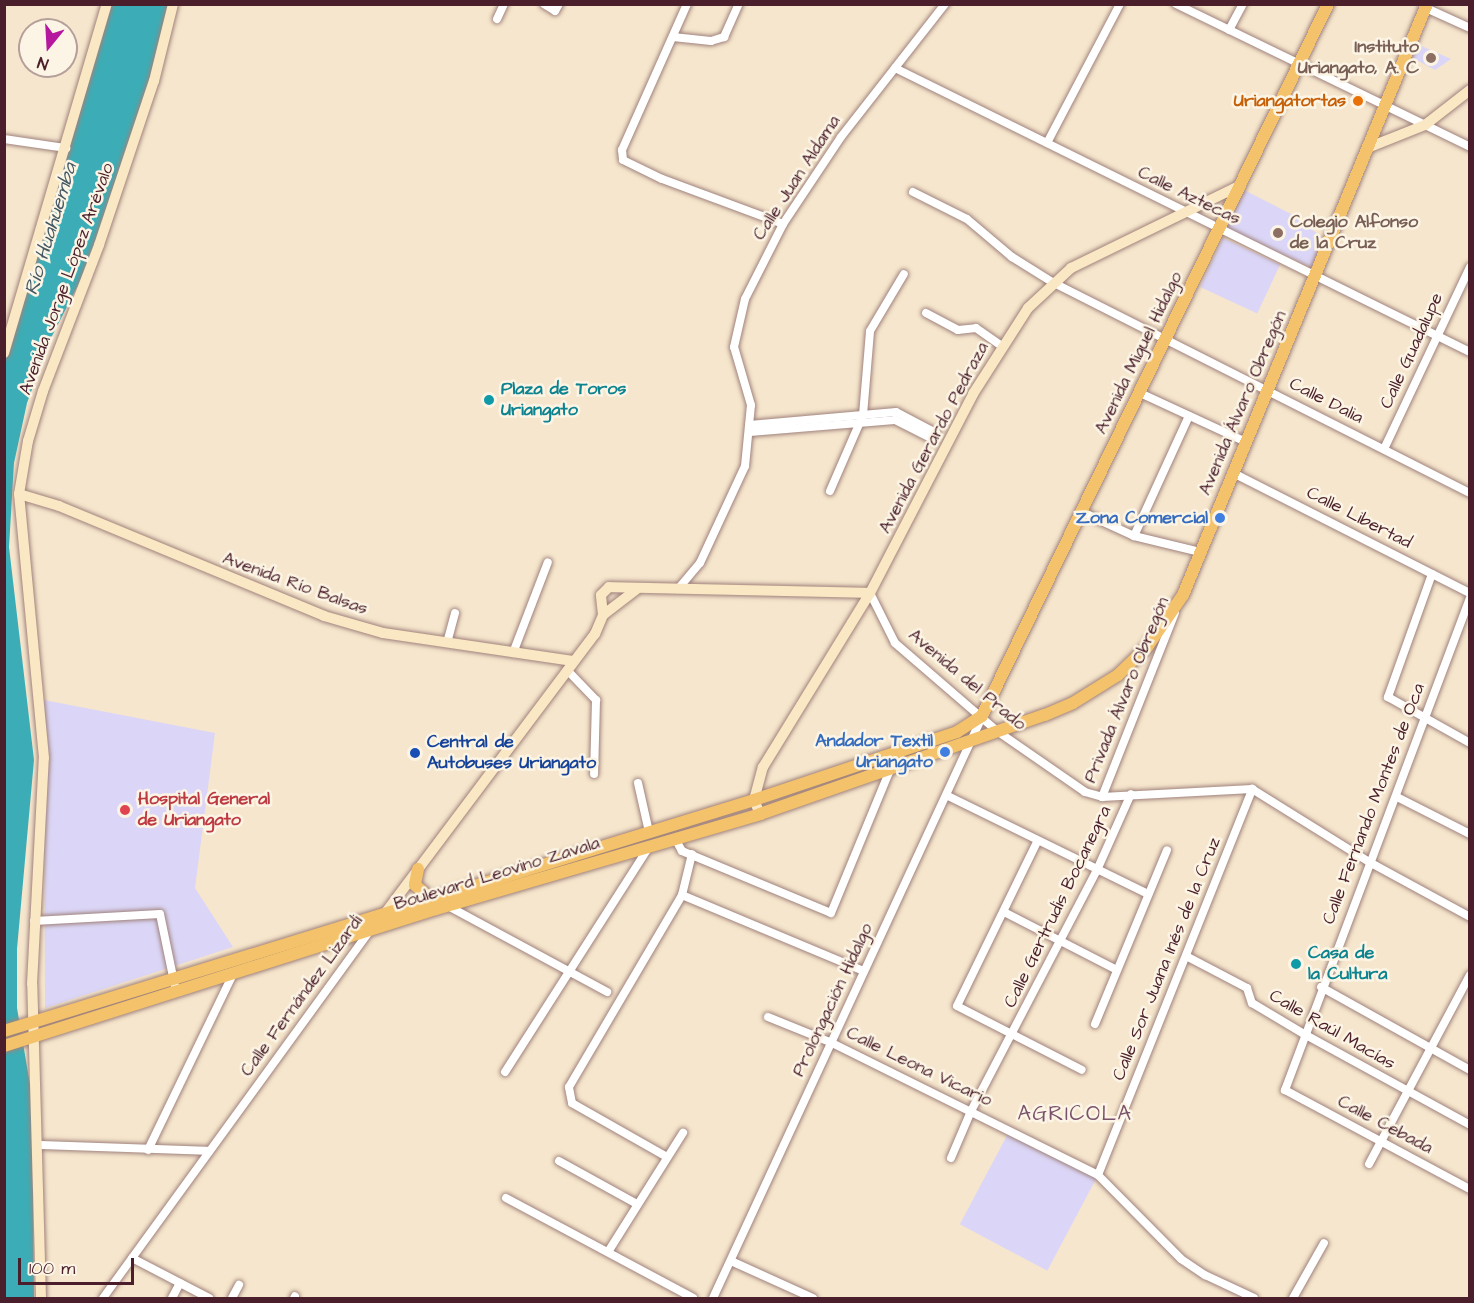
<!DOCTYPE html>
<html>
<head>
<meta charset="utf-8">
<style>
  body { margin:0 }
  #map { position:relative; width:1474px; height:1303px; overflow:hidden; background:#f6e6cd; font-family:"Architects Daughter",sans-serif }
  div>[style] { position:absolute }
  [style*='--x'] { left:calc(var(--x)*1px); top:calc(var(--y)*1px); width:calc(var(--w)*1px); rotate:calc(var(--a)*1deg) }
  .built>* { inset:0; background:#dbd6f7; transform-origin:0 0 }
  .water>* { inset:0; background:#3cadb6 }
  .roads { filter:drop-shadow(0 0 2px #a0827c) drop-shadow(0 0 2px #a0827c) }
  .street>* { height:8px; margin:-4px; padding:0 4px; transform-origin:4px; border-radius:4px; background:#fff }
  .secondary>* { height:10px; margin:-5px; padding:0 5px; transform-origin:5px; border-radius:5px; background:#fae7c3 }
  .primary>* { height:12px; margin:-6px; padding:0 6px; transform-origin:6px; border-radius:6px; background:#f3c26a }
  .dots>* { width:16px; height:16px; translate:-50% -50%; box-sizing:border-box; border:3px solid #fcf5e5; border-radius:50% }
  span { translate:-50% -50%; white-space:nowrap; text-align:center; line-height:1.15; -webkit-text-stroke:5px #fcf5e5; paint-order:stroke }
  .education-label { font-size:18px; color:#785e54; font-weight:700 }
  .right { translate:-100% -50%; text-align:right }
  .left { translate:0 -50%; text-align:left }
  .food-label { font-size:18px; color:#c56008; font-weight:700 }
  .street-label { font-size:18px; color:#4a1f2b }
  .culture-label { font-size:18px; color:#0d838f; font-weight:700 }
  .shop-label { font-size:18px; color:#366cbe; font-weight:700 }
  .transit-label { font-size:18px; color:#164399; font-weight:700 }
  .health-label { font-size:18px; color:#be3a42; font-weight:700 }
  .water-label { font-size:20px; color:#445863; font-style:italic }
  .quarter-label { font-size:21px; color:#7a526b; letter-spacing:1.5px }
  .frame { position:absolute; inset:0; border:6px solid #4a1f2b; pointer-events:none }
  .north { position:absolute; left:18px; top:18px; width:60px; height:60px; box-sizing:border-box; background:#fcf5e5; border:2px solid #b59f9b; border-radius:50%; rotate:198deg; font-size:16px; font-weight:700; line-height:24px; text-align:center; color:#4a1f2b }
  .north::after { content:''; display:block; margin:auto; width:21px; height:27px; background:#b5179e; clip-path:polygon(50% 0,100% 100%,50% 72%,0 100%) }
  .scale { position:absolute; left:18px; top:1258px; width:116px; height:27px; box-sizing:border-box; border:3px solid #4a1f2b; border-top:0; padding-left:8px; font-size:18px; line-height:21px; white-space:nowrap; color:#4a1f2b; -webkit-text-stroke:4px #fcf5e5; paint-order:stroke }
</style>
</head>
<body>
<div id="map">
  <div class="built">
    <div style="clip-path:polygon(1417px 44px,1451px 59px,1435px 70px,1411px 57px)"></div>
    <div style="clip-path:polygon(1244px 190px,1295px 216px,1324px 239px,1312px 268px,1227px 228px)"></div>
    <div style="left:1223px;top:238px;width:63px;height:54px;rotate:25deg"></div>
    <div style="clip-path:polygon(44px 700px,215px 733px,195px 888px,233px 947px,45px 1008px)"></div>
    <div style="left:1011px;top:1128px;width:99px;height:109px;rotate:28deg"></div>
  </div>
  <div class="water">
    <div style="clip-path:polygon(108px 5px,171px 5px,166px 35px,99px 244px,50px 340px,27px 403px,14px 463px,9px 547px,34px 760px,17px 949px,17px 1008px,32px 1096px,34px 1298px,4px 1298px,4px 357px)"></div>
  </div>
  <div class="roads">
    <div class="street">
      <div style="--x:544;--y:4;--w:13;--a:32"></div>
      <div style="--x:555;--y:11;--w:8;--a:-60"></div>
      <div style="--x:687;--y:4;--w:160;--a:114"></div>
      <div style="--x:622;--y:150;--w:10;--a:84"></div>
      <div style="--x:623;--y:160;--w:43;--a:26"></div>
      <div style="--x:662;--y:179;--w:129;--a:20.4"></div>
      <div style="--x:1176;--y:4;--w:327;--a:25.9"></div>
      <div style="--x:1426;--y:8;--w:48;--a:24.4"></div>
      <div style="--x:497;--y:19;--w:17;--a:-65"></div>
      <div style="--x:1229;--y:30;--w:30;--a:-62"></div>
      <div style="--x:673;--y:37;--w:38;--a:6"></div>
      <div style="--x:711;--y:41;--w:14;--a:-17"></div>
      <div style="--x:724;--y:37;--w:36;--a:-66"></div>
      <div style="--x:895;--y:68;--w:641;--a:26.29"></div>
      <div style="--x:4;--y:139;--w:63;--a:8.3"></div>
      <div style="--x:1047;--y:143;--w:157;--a:-62.3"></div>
      <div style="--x:913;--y:192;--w:60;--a:26.6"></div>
      <div style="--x:967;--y:219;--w:59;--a:40.2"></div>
      <div style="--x:1012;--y:257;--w:47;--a:32"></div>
      <div style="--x:1052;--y:282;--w:468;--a:26.8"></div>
      <div style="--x:926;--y:313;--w:36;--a:28"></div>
      <div style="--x:958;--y:330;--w:18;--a:-6"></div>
      <div style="--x:976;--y:328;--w:32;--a:35"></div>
      <div style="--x:1140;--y:393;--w:117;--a:24.8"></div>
      <div style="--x:750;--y:432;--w:145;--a:-4.7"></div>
      <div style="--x:895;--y:420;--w:42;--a:26.6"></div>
      <div style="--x:933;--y:439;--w:7;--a:-63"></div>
      <div style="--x:936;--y:433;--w:45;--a:-152.3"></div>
      <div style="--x:896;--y:412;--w:147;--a:174.9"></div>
      <div style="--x:1384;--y:449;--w:201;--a:-64.7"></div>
      <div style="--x:1233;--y:473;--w:266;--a:26.9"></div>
      <div style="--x:830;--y:491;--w:83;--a:-66.5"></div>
      <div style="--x:863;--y:415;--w:84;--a:-85.2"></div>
      <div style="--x:870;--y:331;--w:66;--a:-59.2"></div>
      <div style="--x:1082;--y:512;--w:57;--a:24.8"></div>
      <div style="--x:1134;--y:536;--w:68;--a:13.6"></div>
      <div style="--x:1134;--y:536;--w:132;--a:-65.4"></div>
      <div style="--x:1432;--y:574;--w:131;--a:109.7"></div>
      <div style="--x:1388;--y:697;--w:94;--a:29.3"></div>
      <div style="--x:678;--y:589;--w:34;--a:-50"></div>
      <div style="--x:700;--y:563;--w:107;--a:-65.1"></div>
      <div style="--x:745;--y:466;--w:61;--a:-84.4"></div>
      <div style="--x:751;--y:405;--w:60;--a:-106.3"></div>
      <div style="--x:734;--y:347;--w:49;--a:-77.1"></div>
      <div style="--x:745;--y:299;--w:84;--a:-63.1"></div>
      <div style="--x:783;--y:224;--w:105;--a:-56.3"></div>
      <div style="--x:841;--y:137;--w:169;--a:-52"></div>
      <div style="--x:870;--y:593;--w:56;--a:63.4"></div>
      <div style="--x:895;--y:643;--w:135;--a:40.8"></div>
      <div style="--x:997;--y:731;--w:107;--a:34.7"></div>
      <div style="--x:1085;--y:792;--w:18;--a:16"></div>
      <div style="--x:1102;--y:797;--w:150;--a:-3.1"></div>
      <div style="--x:1252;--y:789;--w:140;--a:31.9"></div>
      <div style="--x:1371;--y:863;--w:113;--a:28.6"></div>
      <div style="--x:1470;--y:598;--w:526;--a:110.61"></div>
      <div style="--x:1285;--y:1090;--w:210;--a:28.2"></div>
      <div style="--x:447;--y:643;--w:31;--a:-75"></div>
      <div style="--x:513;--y:653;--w:97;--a:-69"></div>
      <div style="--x:567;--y:670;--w:42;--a:46"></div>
      <div style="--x:596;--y:700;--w:74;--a:91.5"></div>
      <div style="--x:638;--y:783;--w:50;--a:77.3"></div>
      <div style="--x:948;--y:796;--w:223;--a:26.1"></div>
      <div style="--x:1102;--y:797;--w:198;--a:-68.4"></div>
      <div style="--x:1397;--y:797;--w:82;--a:26.9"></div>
      <div style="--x:677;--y:842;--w:10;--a:61"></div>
      <div style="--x:682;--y:851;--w:161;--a:22.6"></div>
      <div style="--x:831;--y:913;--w:155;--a:-67.6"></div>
      <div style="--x:1037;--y:842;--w:182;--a:116"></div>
      <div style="--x:957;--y:1006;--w:140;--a:27.1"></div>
      <div style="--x:682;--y:895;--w:197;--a:22.7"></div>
      <div style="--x:448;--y:906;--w:181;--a:28.4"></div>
      <div style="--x:1004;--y:912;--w:127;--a:27.2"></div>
      <div style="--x:34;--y:921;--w:126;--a:-3.2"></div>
      <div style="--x:160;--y:914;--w:79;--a:78.3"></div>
      <div style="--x:1186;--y:956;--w:69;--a:27.7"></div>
      <div style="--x:1247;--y:988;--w:16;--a:72"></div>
      <div style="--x:1252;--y:1003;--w:61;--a:30.8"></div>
      <div style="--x:1304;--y:1034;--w:189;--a:28.7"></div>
      <div style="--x:1321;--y:987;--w:171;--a:29.1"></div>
      <div style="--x:768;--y:1017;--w:67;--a:22"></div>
      <div style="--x:830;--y:1042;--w:299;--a:26.4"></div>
      <div style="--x:1098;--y:1175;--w:118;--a:45.3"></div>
      <div style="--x:1181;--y:1259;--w:29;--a:34"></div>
      <div style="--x:1205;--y:1275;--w:54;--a:25.1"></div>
      <div style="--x:1095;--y:1024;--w:188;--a:-67.5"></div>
      <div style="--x:505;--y:1072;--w:266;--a:-57.4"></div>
      <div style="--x:38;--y:1145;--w:171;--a:2"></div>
      <div style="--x:148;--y:1150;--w:195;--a:-64.2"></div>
      <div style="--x:667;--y:1157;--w:109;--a:-150.4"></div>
      <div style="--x:572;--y:1103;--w:16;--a:-101"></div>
      <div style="--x:569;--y:1087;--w:223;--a:-59.5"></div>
      <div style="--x:682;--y:895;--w:42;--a:-76.3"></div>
      <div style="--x:951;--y:1158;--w:51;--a:-66.9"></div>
      <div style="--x:971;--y:1111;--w:272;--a:-62.4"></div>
      <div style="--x:1097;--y:870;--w:83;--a:-65.9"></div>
      <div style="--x:559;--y:1161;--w:89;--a:28.9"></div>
      <div style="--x:1369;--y:1164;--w:214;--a:-61.9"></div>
      <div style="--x:1098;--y:1175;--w:416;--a:-68.2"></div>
      <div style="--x:506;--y:1198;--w:212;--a:28.1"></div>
      <div style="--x:608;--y:1252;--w:141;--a:-57.8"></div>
      <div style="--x:132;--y:1258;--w:87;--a:27.5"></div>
      <div style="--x:731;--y:1261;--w:90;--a:24.3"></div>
      <div style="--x:103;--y:1298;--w:454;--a:-54"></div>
      <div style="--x:172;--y:1298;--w:17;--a:-62"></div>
      <div style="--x:232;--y:1298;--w:15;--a:-62"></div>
      <div style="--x:294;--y:1298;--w:2;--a:-63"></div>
      <div style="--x:713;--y:1298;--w:640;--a:-65.16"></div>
      <div style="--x:1293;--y:1298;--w:63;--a:-60.6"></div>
    </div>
    <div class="secondary">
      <div style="--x:1367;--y:148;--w:62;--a:-21.6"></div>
      <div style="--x:1425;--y:125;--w:57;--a:-37.9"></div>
      <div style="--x:4;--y:353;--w:364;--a:-73.6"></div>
      <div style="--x:19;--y:494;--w:42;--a:16.7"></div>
      <div style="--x:59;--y:506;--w:287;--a:22.5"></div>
      <div style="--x:324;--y:616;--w:61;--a:16.1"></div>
      <div style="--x:383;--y:633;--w:192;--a:8.4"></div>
      <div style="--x:603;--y:615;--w:43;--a:-37.4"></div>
      <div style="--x:760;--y:814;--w:15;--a:-113"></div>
      <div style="--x:754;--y:800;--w:34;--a:-75"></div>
      <div style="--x:763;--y:767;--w:204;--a:-58.4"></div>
      <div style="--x:870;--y:593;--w:224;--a:-62.6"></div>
      <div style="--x:973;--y:394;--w:102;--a:-57.4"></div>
      <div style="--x:1028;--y:308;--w:59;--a:-42.9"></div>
      <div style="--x:1071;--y:268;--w:187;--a:-26"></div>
      <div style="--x:383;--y:916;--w:353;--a:-53.1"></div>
      <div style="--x:595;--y:634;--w:21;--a:-67"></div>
      <div style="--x:603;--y:615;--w:20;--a:-96"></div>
      <div style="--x:601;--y:595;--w:11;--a:-45"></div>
      <div style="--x:609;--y:587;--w:261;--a:1.3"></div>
      <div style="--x:41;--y:1298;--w:314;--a:-91.6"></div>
      <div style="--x:32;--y:984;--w:226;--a:-87"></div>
      <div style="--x:44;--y:758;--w:265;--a:-95.4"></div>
      <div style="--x:19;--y:494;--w:54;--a:-80.4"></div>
      <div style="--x:28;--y:441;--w:52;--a:-73.3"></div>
      <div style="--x:43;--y:391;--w:156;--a:-69"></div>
      <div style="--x:99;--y:245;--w:173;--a:-71.5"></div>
      <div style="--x:154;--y:81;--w:79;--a:-76.1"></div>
    </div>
    <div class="primary">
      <div style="--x:418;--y:869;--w:16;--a:101"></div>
      <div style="--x:415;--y:885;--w:23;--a:41"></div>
      <div style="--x:4;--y:1031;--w:785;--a:-17.12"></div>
      <div style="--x:754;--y:800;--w:214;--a:-18.5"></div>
      <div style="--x:957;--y:732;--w:30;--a:-33"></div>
      <div style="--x:982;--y:716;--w:792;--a:-64.08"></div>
      <div style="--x:4;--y:1046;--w:453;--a:-17.6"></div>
      <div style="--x:436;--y:909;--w:338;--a:-16.3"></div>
      <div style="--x:760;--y:814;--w:302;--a:-19.2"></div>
      <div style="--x:1045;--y:715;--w:30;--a:-23"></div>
      <div style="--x:1073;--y:703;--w:53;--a:-31.9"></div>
      <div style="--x:1118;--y:675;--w:40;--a:-44"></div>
      <div style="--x:1147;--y:647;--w:63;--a:-55.3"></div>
      <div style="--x:1183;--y:595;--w:639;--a:-67.57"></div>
    </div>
  </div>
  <div class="dots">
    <div style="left:1431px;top:58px;background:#8d6e63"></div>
    <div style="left:1358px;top:101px;background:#e8710a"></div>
    <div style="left:1278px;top:233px;background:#8d6e63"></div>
    <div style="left:489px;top:400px;background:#0f9aa8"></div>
    <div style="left:1220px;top:518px;background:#3f7fe0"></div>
    <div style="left:945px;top:752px;background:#3f7fe0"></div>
    <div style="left:415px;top:753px;background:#1a4fb4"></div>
    <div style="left:125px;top:810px;background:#e0444e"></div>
    <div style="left:1296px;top:964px;background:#0f9aa8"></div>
  </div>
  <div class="education-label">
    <span class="right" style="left:1419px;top:58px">Instituto<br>Uriangato, A. C</span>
    <span class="left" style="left:1290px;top:233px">Colegio Alfonso<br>de la Cruz</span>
  </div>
  <div class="food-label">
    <span class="right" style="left:1346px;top:101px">Uriangatortas</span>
  </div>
  <div class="street-label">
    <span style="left:797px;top:178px;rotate:-57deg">Calle Juan Aldama</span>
    <span style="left:1189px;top:196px;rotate:26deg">Calle Aztecas</span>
    <span style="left:67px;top:279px;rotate:-70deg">Avenida Jorge López Arévalo</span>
    <span style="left:1412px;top:351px;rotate:-65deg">Calle Guadalupe</span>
    <span style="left:1139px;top:353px;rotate:-64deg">Avenida Miguel Hidalgo</span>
    <span style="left:1326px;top:401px;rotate:27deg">Calle Dalia</span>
    <span style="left:1243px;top:403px;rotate:-67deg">Avenida Álvaro Obregón</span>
    <span style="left:934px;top:438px;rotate:-62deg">Avenida Gerardo Pedraza</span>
    <span style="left:1359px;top:518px;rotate:27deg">Calle Libertad</span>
    <span style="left:295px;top:584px;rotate:20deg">Avenida Río Balsas</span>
    <span style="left:967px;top:680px;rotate:40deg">Avenida del Prado</span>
    <span style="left:1127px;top:690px;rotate:-68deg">Privada Álvaro Obregón</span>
    <span style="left:1374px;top:804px;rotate:-69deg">Calle Fernando Montes de Oca</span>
    <span style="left:497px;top:874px;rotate:-17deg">Boulevard Leovino Zavala</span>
    <span style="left:1058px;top:907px;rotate:-64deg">Calle Gertrudis Bocanegra</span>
    <span style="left:1167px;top:959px;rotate:-68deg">Calle Sor Juana Inés de la Cruz</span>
    <span style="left:302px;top:996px;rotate:-54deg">Calle Fernández Lizardi</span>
    <span style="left:833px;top:1000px;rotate:-65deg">Prolongación Hidalgo</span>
    <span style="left:1332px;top:1030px;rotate:30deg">Calle Raúl Macías</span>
    <span style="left:919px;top:1067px;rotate:26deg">Calle Leona Vicario</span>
    <span style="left:1385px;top:1125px;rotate:28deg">Calle Cebada</span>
  </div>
  <div class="culture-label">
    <span class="left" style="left:501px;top:400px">Plaza de Toros<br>Uriangato</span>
    <span class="left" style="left:1308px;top:964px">Casa de<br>la Cultura</span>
  </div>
  <div class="shop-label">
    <span class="right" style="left:1208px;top:518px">Zona Comercial</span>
    <span class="right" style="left:933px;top:752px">Andador Textil<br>Uriangato</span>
  </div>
  <div class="transit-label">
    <span class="left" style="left:427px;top:753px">Central de<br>Autobuses Uriangato</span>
  </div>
  <div class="health-label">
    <span class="left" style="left:138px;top:810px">Hospital General<br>de Uriangato</span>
  </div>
  <div class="water-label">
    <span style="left:51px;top:229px;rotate:-73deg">Río Huahuemba</span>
  </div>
  <div class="quarter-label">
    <span style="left:1075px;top:1114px">AGRICOLA</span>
  </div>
  <div class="frame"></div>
  <div class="north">N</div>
  <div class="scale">100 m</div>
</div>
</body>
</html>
